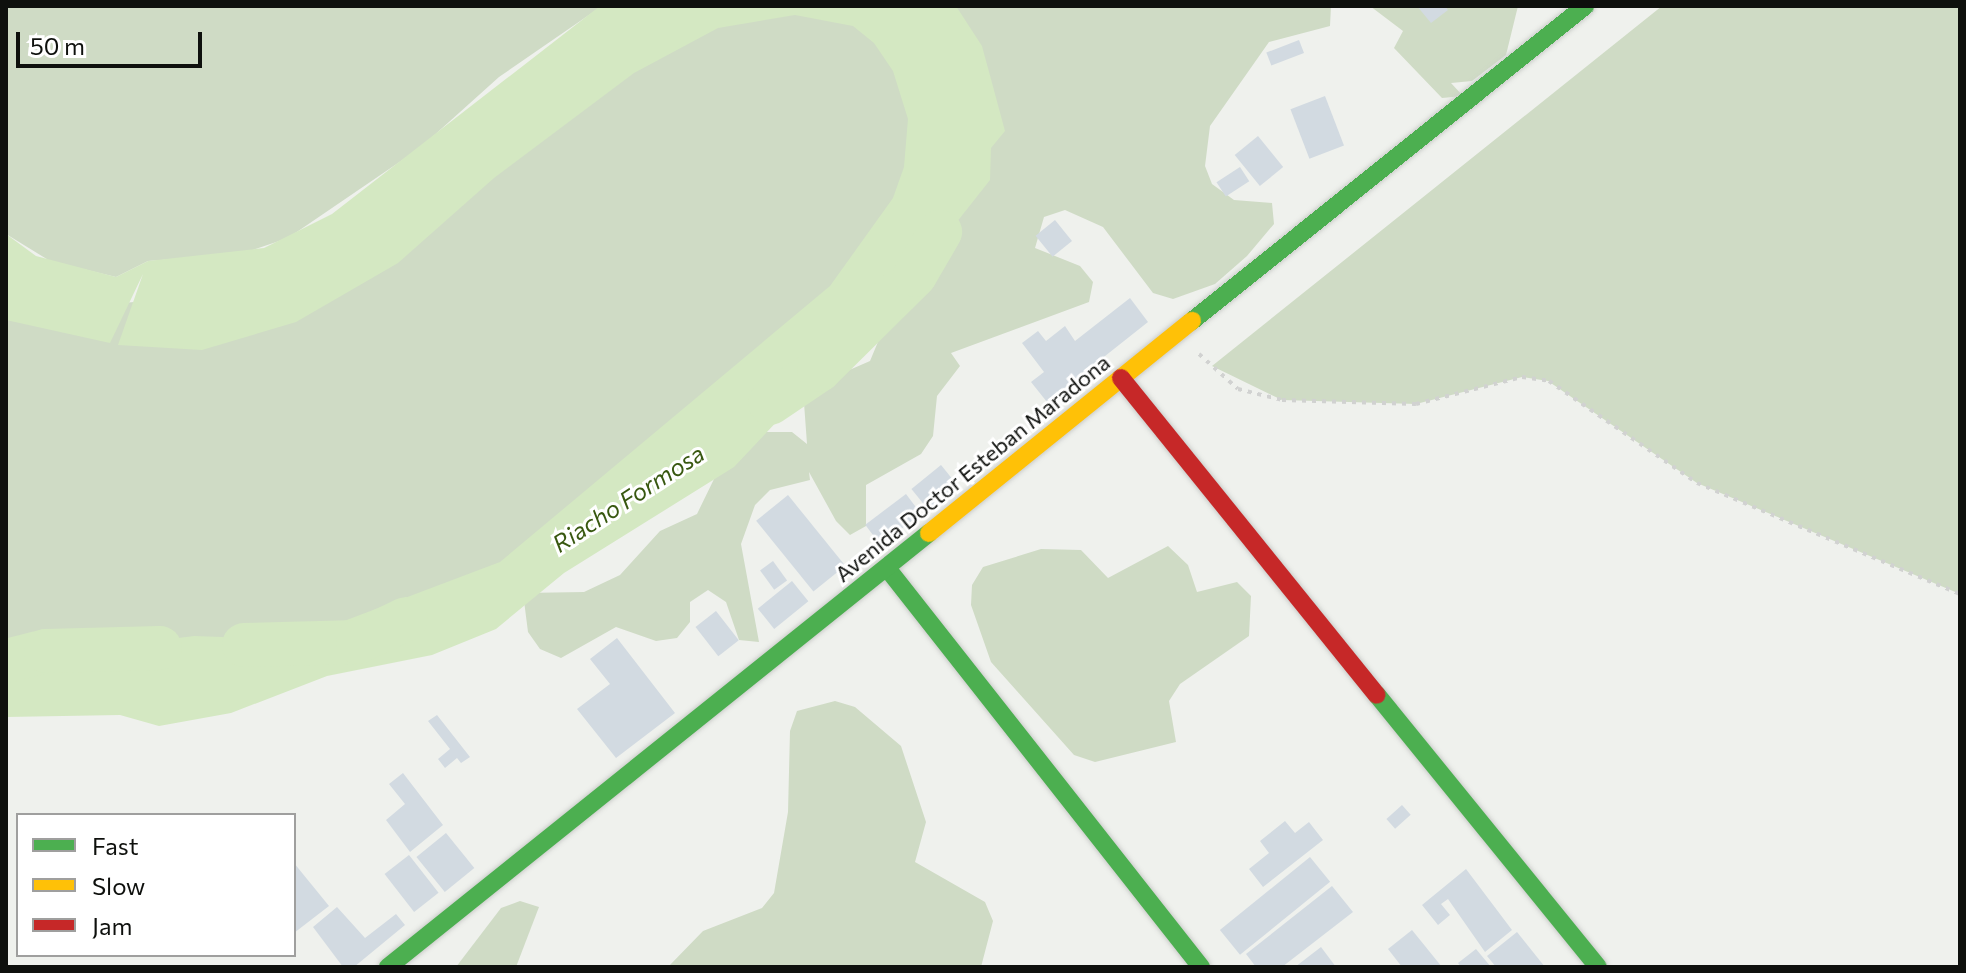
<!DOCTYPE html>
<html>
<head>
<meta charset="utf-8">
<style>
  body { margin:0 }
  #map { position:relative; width:1966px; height:973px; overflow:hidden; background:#eff1ed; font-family:Commissioner,sans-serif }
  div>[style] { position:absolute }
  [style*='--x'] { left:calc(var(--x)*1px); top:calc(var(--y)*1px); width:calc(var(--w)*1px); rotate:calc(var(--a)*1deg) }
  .green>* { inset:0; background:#cfdbc5 }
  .water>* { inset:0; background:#d4e8c2 }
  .river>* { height:44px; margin:-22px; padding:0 22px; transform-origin:22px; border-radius:22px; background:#d4e8c2 }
  .building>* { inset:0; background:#d2dae1; transform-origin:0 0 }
  .path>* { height:4px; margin-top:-2px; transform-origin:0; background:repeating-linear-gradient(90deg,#d1d2d1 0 4px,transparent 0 10px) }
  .roads { filter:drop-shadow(0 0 2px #cbcdca) drop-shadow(0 0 2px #cbcdca) }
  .fast>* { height:18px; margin:-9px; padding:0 9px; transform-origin:9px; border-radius:9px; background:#4caf50 }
  .slow>* { height:18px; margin:-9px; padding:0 9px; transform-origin:9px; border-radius:9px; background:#ffc107 }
  .jam>* { height:18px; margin:-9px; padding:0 9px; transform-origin:9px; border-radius:9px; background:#c62828 }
  span { translate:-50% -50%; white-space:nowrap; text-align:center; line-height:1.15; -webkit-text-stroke:6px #fff; paint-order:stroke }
  .street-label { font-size:22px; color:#0e100d }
  .water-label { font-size:24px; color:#385810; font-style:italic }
  .frame { position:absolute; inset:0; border:8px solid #0e100d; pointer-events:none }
  .legend { position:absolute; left:16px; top:813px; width:280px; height:144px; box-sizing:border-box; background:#fff; border:2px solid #9f9f9e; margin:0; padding:10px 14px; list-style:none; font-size:24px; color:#0e100d }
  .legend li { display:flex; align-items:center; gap:16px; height:40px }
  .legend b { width:40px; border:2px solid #9f9f9e }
  .scale { position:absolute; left:16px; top:32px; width:186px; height:36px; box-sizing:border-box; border:4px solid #0e100d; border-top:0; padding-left:10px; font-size:24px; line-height:28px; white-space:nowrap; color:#0e100d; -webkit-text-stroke:6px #fff; paint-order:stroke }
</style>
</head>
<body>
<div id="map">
  <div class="green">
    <div style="clip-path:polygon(6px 6px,602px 6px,499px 77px,420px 148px,288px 238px,241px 254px,148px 261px,116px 277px,50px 261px,6px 234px)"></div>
    <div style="clip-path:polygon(930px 6px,1331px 6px,1330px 26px,1269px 42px,1210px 126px,1205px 166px,1212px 184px,1234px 200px,1272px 203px,1274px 224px,1247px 256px,1215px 284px,1173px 299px,1153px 293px,1103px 227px,1065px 210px,1044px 217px,1035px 248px,1080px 266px,1093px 282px,1089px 302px,951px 353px,960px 366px,937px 396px,933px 436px,921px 454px,866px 485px,866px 526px,850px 535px,836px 521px,809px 472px,810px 480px,770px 490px,755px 505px,741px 544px,759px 642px,739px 640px,726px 602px,708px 590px,690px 602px,690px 622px,677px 638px,656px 641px,616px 627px,561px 658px,540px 649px,528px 632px,523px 593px,584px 592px,620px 575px,660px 531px,697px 514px,715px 477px,753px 432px,792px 432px,807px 444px,804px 403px,815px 385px,870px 361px,900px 289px,564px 543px,358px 642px,46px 651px,6px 661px,6px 266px,87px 306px,229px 294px,635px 20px)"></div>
    <div style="clip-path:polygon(1370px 6px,1518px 6px,1506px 55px,1472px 81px,1451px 83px,1463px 96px,1442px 98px,1394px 48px,1403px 31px)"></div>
    <div style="clip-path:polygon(1662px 6px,1960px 6px,1960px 594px,1697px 483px,1548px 381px,1522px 377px,1416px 404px,1282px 400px,1212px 366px)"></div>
    <div style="clip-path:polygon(1168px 546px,1188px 565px,1197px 592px,1237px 582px,1251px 596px,1249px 636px,1180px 684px,1169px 701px,1176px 742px,1095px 762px,1074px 755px,991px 662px,971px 605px,972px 585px,983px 567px,1041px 549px,1081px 550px,1108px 578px)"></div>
    <div style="clip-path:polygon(835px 701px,855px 707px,901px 746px,926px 822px,915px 862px,985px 902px,993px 921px,981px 967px,668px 967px,703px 931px,762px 908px,774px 893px,788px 812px,790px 731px,797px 711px)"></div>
    <div style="clip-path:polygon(520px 901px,539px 907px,516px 967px,456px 967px,501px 908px)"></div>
  </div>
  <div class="water">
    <div style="clip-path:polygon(600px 6px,956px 6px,982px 46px,1005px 131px,991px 148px,990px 180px,915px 275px,734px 467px,564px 573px,496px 629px,432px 655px,327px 676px,231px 713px,159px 726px,120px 715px,6px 717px,6px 660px,194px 636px,357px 642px,344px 621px,500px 562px,830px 286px,893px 198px,904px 167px,908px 119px,893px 71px,874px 43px,853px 26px,795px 15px,718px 28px,634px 73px,494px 178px,398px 263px,296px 322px,202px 350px,118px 345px,143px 274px,110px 343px,6px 320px,6px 234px,36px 256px,116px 277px,148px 261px,264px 248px,332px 214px)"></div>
  </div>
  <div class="river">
    <div style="--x:770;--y:403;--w:59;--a:-34"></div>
    <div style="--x:819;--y:370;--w:135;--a:-44.7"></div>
    <div style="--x:915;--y:275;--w:50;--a:-59.8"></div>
    <div style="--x:244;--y:645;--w:114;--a:-1.5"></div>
    <div style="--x:358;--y:642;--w:53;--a:-25.6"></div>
    <div style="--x:6;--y:661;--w:41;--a:-14"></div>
    <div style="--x:46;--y:651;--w:114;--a:-1.5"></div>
  </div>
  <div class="building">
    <div style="clip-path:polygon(1417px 6px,1445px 6px,1448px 10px,1431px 23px)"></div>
    <div style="left:1299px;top:40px;width:14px;height:35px;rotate:69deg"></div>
    <div style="left:1325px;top:96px;width:53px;height:37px;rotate:69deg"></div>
    <div style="left:1258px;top:136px;width:40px;height:30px;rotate:51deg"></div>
    <div style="left:1240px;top:167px;width:17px;height:28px;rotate:57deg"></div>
    <div style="left:1055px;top:220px;width:27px;height:25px;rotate:51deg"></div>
    <div style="clip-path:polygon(1130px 298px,1148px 322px,1047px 402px,1031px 382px,1044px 372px,1022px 343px,1038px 331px,1046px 341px,1065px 326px,1075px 341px)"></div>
    <div style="left:941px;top:465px;width:27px;height:38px;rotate:51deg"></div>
    <div style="left:906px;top:494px;width:25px;height:51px;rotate:53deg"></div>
    <div style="left:788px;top:495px;width:91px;height:41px;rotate:51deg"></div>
    <div style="left:773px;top:561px;width:24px;height:16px;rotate:54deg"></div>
    <div style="left:792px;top:581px;width:26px;height:44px;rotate:51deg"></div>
    <div style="left:716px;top:611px;width:37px;height:26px;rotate:52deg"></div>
    <div style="clip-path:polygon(617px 638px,675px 713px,616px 758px,577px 709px,610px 684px,590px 659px)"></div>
    <div style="clip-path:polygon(437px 715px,470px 757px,461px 763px,457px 758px,445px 768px,438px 759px,450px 749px,428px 721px)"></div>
    <div style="clip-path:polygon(403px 773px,443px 825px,410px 852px,386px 820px,405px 804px,389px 784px)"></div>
    <div style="left:1402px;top:805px;width:13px;height:21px;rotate:48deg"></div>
    <div style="clip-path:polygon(1285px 821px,1295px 833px,1309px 822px,1323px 840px,1263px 887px,1249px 869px,1269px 853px,1260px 841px)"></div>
    <div style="left:446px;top:833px;width:45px;height:38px;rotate:51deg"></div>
    <div style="left:409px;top:855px;width:48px;height:31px;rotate:52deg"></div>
    <div style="left:1310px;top:857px;width:32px;height:116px;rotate:51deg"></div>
    <div style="clip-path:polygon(294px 863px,329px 906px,294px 933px)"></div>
    <div style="clip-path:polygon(1466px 869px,1512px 930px,1485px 952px,1448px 899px,1441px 904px,1450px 915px,1438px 925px,1422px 905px)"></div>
    <div style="clip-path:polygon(1332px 886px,1353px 912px,1282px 967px,1256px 967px,1246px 954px)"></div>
    <div style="clip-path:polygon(337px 907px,365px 938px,396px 914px,405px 925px,354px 967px,343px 967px,313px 927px)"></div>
    <div style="clip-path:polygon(1412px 930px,1442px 967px,1402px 967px,1388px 949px)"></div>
    <div style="clip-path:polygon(1517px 932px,1545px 967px,1496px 967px,1487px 956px)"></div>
    <div style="clip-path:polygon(1321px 947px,1336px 967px,1295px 967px)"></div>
    <div style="clip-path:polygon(1476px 949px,1491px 967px,1461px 967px,1458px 963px)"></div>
  </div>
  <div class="path">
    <div style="--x:1199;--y:354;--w:52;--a:41.9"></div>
    <div style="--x:1238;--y:389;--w:45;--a:14"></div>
    <div style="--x:1282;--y:400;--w:134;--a:1.7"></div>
    <div style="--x:1416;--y:404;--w:109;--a:-14.3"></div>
    <div style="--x:1522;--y:377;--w:27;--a:8"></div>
    <div style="--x:1549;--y:381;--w:180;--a:34.6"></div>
    <div style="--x:1697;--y:483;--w:285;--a:22.9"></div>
  </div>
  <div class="roads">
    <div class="fast">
      <div style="--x:1192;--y:321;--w:504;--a:-38.71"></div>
      <div style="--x:887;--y:568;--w:508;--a:51.8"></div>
      <div style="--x:1377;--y:695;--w:350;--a:50.9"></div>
      <div style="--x:388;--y:967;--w:694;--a:-38.74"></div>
    </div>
    <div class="slow">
      <div style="--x:929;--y:533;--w:338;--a:-38.9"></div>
    </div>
    <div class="jam">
      <div style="--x:1121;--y:378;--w:407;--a:51.1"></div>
    </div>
  </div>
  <div class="street-label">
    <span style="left:972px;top:468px;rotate:-39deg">Avenida Doctor Esteban Maradona</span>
  </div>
  <div class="water-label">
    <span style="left:628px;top:498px;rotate:-33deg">Riacho Formosa</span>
  </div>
  <div class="frame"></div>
  <ul class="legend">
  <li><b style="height:10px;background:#4caf50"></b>Fast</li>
  <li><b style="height:10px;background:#ffc107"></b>Slow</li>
  <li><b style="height:10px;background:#c62828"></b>Jam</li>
  </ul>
  <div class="scale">50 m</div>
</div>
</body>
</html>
